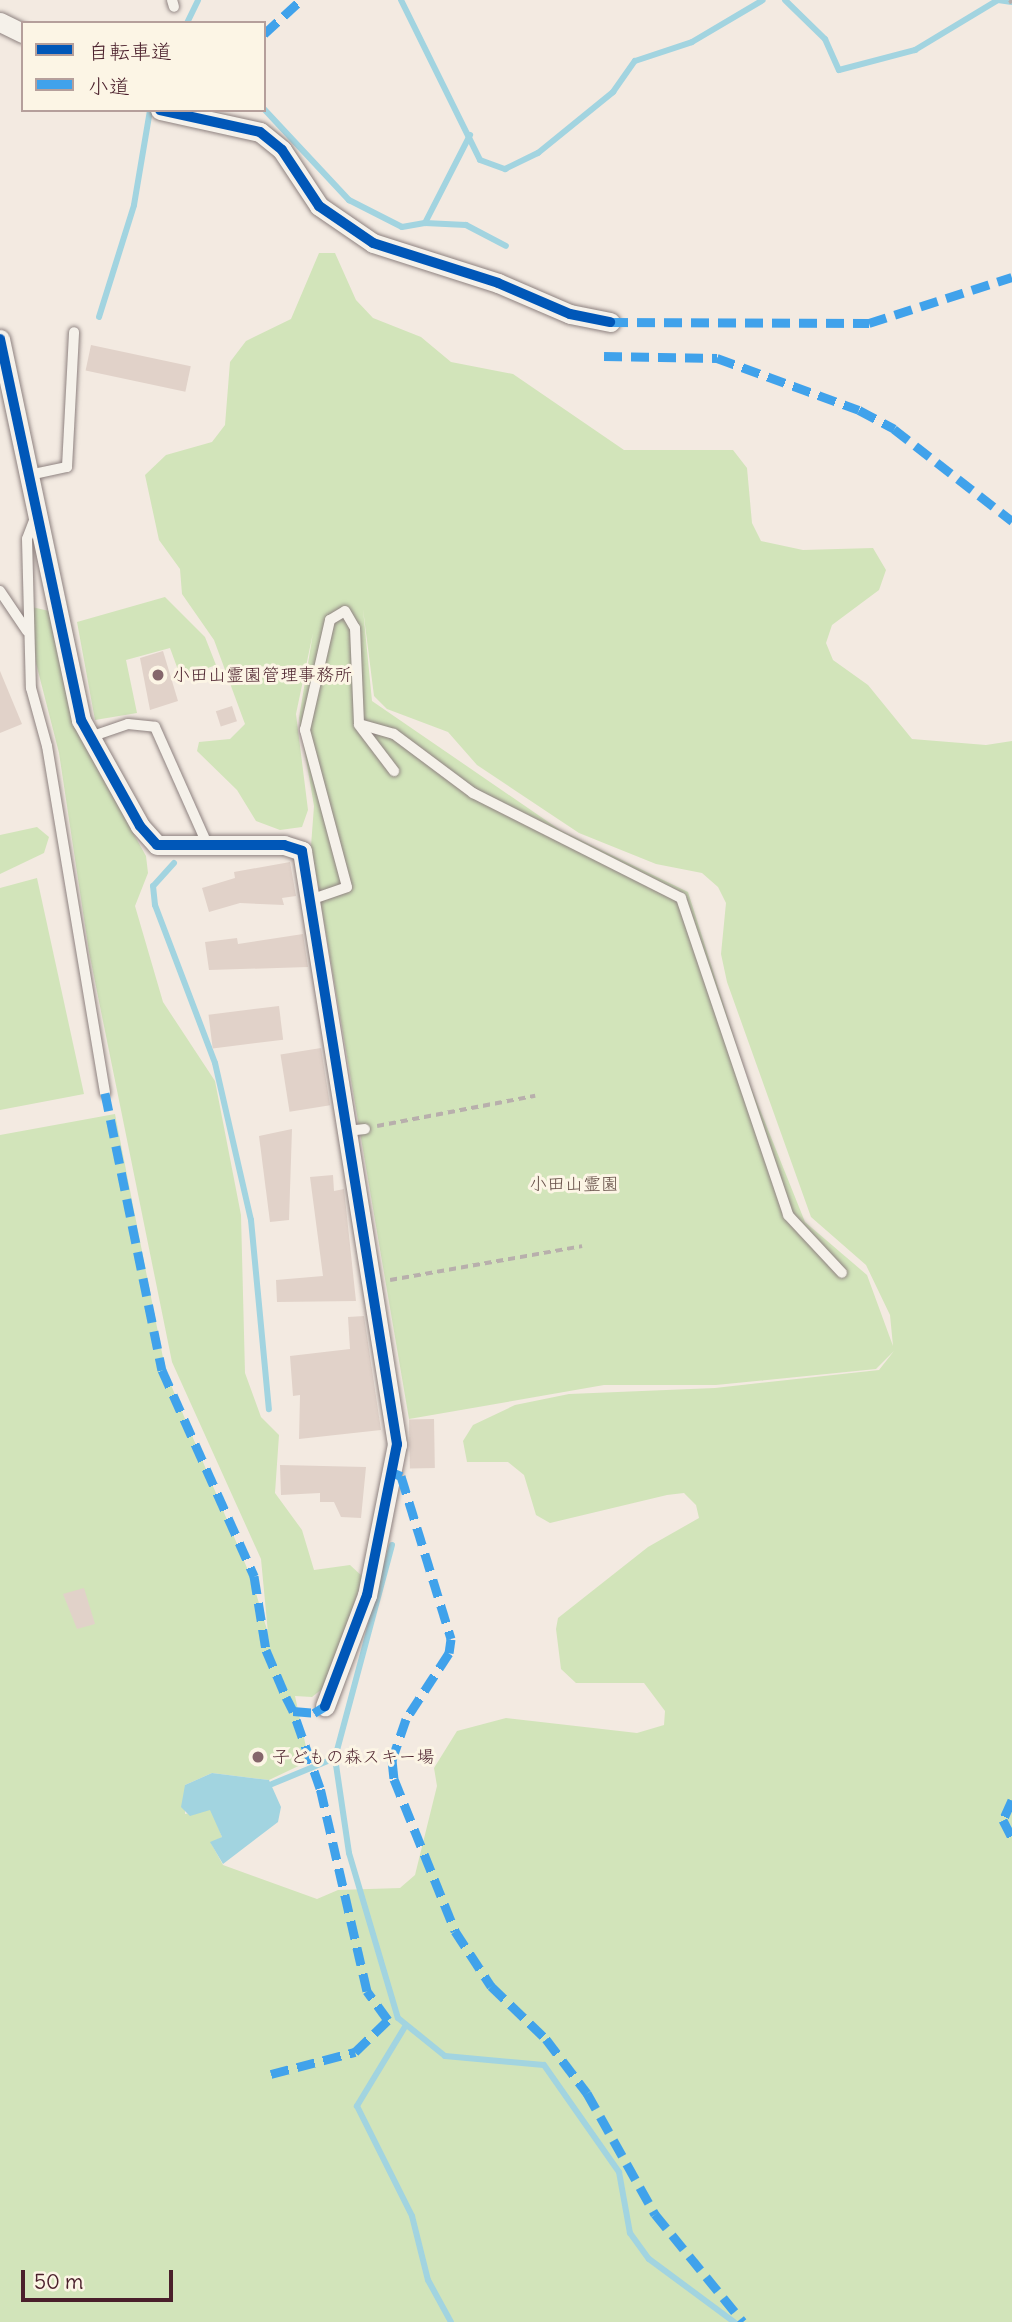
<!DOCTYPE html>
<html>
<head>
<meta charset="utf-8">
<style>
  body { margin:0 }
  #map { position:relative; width:1012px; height:2322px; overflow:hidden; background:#f3eae1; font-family:Delius,"Klee One",sans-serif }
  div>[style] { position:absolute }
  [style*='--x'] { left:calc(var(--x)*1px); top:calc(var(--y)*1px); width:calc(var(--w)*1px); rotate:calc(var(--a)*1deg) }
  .green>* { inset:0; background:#d2e4ba }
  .water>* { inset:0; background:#a2d4e0 }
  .stream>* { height:6px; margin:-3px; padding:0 3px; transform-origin:3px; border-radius:3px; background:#a2d4e0 }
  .building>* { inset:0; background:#e1d2c9; transform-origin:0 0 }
  .path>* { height:3.5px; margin-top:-1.75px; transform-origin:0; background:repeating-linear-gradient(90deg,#b8afac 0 7px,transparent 0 12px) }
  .roads { filter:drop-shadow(0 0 2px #8e8280) drop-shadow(0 0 2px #8e8280) }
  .lane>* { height:10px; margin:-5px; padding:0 5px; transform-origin:5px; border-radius:5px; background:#f5f1ea }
  .street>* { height:19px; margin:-9.5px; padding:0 9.5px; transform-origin:9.5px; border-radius:9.5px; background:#f5f1ea }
  .quiet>* { height:9px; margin-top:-4.5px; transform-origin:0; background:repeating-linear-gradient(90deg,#40a2eb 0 18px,transparent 0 27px) }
  .cycleway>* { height:10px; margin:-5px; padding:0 5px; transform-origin:5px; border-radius:5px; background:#0057b8 }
  .dots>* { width:19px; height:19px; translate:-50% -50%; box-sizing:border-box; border:4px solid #fcf5e5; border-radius:50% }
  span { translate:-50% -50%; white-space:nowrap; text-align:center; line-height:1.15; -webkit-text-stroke:6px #fcf5e5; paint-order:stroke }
  .poi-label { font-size:18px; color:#4a1f2b }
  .left { translate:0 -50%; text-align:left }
  .park-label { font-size:18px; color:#654f47 }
  .legend { position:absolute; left:21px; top:21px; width:245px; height:91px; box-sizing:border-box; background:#fcf5e5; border:2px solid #b59f9b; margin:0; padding:9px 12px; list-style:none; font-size:21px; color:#4a1f2b }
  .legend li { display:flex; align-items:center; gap:14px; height:35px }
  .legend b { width:35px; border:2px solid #b59f9b }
  .scale { position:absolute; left:21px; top:2270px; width:152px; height:32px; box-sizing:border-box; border:4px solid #4a1f2b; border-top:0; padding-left:9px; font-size:21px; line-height:24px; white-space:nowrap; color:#4a1f2b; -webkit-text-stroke:5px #fcf5e5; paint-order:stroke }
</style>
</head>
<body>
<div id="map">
  <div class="green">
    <div style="clip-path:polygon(evenodd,319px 253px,335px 253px,356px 300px,373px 318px,421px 337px,451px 362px,513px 374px,624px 450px,733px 450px,747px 468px,752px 523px,761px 541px,803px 550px,873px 548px,886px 570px,879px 590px,832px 625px,826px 643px,833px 660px,868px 685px,912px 739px,986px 745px,1012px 741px,1012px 2322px,0 2322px,0 1135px,115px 1114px,166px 1373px,252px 1580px,268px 1633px,261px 1559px,172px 1362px,89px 952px,59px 753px,36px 663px,32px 607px,49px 611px,79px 736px,146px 856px,148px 873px,135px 906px,163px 1002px,215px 1081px,241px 1215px,245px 1373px,261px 1417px,279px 1435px,275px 1493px,302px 1530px,314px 1570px,350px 1565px,363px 1577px,327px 1685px,312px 1697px,295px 1696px,309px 1761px,269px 1780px,212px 1773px,185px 1785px,185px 1814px,211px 1809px,222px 1837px,211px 1843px,223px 1865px,317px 1899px,338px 1890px,400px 1888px,415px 1875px,437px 1786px,434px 1768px,457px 1731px,506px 1718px,637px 1733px,664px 1725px,665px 1711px,644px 1683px,576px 1683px,561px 1669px,556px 1629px,558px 1618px,648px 1547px,699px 1518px,696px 1505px,684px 1493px,667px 1495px,550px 1523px,536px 1515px,524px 1475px,508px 1462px,467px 1462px,463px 1441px,473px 1425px,515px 1405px,569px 1394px,715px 1388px,879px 1370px,894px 1351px,876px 1369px,716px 1385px,604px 1385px,409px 1419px,311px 846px,314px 806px,299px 718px,313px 633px,296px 714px,308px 810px,302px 827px,280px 830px,256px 821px,237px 790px,197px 751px,199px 742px,230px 739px,245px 724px,214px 640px,182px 594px,180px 569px,159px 540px,145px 475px,166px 455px,212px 442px,225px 425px,230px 362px,246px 341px,291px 319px,319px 253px,363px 609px,374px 696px,387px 709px,448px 732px,477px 765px,579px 833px,656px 864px,702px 873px,718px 887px,726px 903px,721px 954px,727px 982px,811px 1217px,866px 1265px,890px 1315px,893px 1346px,867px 1275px,805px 1222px,746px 1075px,688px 892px,560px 830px,372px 701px,363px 609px)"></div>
    <div style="clip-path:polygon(165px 597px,205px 637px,216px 665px,181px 678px,170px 648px,126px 660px,137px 713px,95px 720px,77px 622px)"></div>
    <div style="clip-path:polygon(37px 827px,49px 837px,44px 853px,0 874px,0 835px)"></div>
    <div style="clip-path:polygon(37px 878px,84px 1094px,0 1110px,0 888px)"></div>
  </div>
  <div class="water">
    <div style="clip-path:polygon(212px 1773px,269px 1780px,281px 1807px,278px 1822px,223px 1864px,210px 1842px,222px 1837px,210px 1810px,190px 1816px,181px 1807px,185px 1785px)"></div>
  </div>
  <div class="stream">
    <div style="--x:401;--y:0;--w:178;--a:63.7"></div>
    <div style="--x:480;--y:160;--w:27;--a:20"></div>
    <div style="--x:505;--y:169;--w:37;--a:-26"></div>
    <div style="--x:538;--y:153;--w:97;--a:-39.1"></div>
    <div style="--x:613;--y:92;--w:38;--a:-55"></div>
    <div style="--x:635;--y:61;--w:60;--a:-18.4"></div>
    <div style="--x:692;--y:42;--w:82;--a:-30.6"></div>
    <div style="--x:785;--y:0;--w:56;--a:44.3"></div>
    <div style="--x:825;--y:39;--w:34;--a:66"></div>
    <div style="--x:839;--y:70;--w:79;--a:-14.7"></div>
    <div style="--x:915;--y:50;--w:97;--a:-31.1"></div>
    <div style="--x:998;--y:0;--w:14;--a:8"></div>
    <div style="--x:187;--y:23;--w:25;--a:-64"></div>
    <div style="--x:264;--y:109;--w:125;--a:47"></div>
    <div style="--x:349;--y:200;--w:59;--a:27"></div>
    <div style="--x:402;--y:227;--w:23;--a:-10"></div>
    <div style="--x:425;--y:223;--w:99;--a:-62.9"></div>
    <div style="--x:425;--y:223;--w:41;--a:2.8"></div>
    <div style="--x:466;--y:225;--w:45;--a:27.7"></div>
    <div style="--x:99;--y:317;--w:117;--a:-72.6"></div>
    <div style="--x:134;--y:205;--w:96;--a:-80.4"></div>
    <div style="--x:174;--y:863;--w:31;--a:132"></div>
    <div style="--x:153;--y:886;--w:19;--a:84"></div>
    <div style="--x:155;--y:905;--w:169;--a:69.2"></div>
    <div style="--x:215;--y:1063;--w:161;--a:77.1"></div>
    <div style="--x:251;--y:1220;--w:190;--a:84.6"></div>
    <div style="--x:392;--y:1545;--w:220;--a:105"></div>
    <div style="--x:335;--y:1758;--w:96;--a:81.6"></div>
    <div style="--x:349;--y:1853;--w:172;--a:73.5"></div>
    <div style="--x:398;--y:2018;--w:60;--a:39"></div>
    <div style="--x:445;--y:2056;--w:99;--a:5.2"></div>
    <div style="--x:544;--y:2065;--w:131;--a:55"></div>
    <div style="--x:619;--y:2172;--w:62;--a:79.8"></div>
    <div style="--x:630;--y:2233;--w:32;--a:54"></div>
    <div style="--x:649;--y:2259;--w:106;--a:36.5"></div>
    <div style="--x:272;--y:1784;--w:68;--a:-22.4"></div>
    <div style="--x:406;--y:2025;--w:95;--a:121.2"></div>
    <div style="--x:357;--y:2106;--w:123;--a:63.4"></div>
    <div style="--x:412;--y:2216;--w:66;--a:76"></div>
    <div style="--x:428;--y:2280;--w:48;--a:61.3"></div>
  </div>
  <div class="building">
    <div style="left:91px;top:345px;width:102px;height:26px;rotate:12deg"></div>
    <div style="clip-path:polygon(163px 651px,178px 701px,150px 710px,140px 658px)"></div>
    <div style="clip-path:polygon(0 671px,22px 724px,0 733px)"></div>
    <div style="left:232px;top:706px;width:16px;height:17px;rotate:72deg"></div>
    <div style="clip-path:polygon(290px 862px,296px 896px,282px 898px,284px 905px,240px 903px,209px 912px,202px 888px,235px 878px,234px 872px)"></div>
    <div style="clip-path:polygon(303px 934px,308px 967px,209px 970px,205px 942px,237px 938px,238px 944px)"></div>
    <div style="left:279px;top:1006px;width:34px;height:71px;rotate:83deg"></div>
    <div style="left:321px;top:1048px;width:58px;height:41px;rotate:81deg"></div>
    <div style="clip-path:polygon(292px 1129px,289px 1220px,270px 1222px,259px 1136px)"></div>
    <div style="clip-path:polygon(333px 1175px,334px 1191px,344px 1189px,356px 1301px,277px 1302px,276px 1280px,323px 1276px,310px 1177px)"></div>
    <div style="clip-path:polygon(364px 1316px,381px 1430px,299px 1439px,300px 1395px,293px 1396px,290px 1356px,350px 1349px,348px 1317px)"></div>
    <div style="left:434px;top:1419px;width:49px;height:25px;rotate:89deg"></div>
    <div style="clip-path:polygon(280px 1465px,366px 1467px,361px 1518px,341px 1517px,334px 1502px,320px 1502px,320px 1493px,281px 1495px)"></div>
    <div style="clip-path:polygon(84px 1588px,95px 1624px,77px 1629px,63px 1594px)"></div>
  </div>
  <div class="path">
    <div style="--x:1010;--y:0;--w:4;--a:63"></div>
    <div style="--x:377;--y:1126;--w:161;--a:-10.8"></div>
    <div style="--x:390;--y:1280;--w:195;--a:-10"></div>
  </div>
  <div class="roads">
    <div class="lane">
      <div style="--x:172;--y:0;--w:7;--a:74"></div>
      <div style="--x:29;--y:475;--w:39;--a:-12"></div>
      <div style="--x:67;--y:467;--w:135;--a:-87"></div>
      <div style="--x:35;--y:518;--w:22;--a:111"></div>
      <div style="--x:27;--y:539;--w:149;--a:88.5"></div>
      <div style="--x:31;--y:688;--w:60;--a:74.6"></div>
      <div style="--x:47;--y:746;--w:352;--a:80.5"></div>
      <div style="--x:0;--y:591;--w:48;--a:56"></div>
      <div style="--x:359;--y:725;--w:58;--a:52.7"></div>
      <div style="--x:90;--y:737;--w:40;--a:-18.9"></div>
      <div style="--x:128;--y:724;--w:27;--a:6"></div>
      <div style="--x:155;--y:727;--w:130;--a:66"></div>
      <div style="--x:310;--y:900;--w:39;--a:-19"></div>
      <div style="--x:347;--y:887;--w:163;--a:-105"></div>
      <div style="--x:305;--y:730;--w:113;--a:-77.2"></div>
      <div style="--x:330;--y:620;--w:17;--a:-31"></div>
      <div style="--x:345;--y:611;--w:20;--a:60"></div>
      <div style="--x:355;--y:628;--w:96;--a:87.6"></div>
      <div style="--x:359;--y:724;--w:36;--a:16"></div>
      <div style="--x:394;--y:734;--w:99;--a:36.8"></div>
      <div style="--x:473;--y:793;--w:233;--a:26.8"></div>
      <div style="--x:681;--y:898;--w:335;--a:71.3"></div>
      <div style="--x:788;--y:1215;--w:79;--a:47"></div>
      <div style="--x:347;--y:1131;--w:18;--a:-6"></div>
    </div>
    <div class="street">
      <div style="--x:0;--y:22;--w:25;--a:26"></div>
      <div style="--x:160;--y:110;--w:102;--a:12.4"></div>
      <div style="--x:260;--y:132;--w:28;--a:39"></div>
      <div style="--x:282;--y:150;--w:67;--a:56.5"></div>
      <div style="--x:319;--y:206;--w:65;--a:34.4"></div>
      <div style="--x:373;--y:243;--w:131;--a:17.7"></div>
      <div style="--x:498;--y:283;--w:78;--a:23.3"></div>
      <div style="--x:570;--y:314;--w:41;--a:11.3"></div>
      <div style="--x:0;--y:339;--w:390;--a:78"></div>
      <div style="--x:81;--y:720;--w:121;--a:60.9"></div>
      <div style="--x:140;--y:826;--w:25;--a:48"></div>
      <div style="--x:157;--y:845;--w:127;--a:0"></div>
      <div style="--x:284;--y:845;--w:19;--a:18"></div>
      <div style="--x:302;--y:851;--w:601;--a:80.9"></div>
      <div style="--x:397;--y:1444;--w:154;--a:101.2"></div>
      <div style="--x:367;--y:1595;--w:119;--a:110.7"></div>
    </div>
  </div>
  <div class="quiet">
    <div style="--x:264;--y:34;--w:50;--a:-42.6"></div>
    <div style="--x:610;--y:322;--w:259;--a:0.2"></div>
    <div style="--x:869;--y:323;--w:150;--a:-17.8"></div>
    <div style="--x:604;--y:356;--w:113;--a:1"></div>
    <div style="--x:717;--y:358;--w:151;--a:20.1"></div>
    <div style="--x:859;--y:410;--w:40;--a:28"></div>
    <div style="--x:894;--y:429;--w:150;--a:37.9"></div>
    <div style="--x:105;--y:1093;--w:283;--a:78.4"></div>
    <div style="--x:162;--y:1370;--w:226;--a:65.9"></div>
    <div style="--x:254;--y:1576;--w:75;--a:80.8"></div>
    <div style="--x:266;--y:1650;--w:51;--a:66.9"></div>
    <div style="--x:286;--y:1697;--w:16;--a:63"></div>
    <div style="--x:293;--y:1711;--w:21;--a:5"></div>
    <div style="--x:314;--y:1713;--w:13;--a:-32"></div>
    <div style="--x:394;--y:1473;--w:8;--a:23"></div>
    <div style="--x:401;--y:1476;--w:170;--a:72.9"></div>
    <div style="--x:451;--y:1639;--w:14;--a:98"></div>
    <div style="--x:449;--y:1653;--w:79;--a:123.1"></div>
    <div style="--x:406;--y:1719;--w:43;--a:108.9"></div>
    <div style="--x:392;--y:1760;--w:19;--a:84"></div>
    <div style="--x:394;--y:1779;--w:164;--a:68.1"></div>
    <div style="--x:455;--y:1931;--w:66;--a:56.8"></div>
    <div style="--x:491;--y:1986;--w:76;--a:43.9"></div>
    <div style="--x:546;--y:2039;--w:68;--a:52.8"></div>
    <div style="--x:587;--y:2093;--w:139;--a:60.7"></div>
    <div style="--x:655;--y:2214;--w:139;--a:50.8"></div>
    <div style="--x:1012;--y:1800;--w:22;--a:114"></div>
    <div style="--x:1003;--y:1820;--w:20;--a:63"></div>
    <div style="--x:271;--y:2074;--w:87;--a:-14.7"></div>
    <div style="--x:355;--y:2052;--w:46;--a:-44.1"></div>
    <div style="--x:388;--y:2020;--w:36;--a:-126"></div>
    <div style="--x:367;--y:1991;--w:208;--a:-103"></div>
    <div style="--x:320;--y:1788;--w:82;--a:-109.3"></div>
  </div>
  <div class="cycleway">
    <div style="--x:160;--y:110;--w:102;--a:12.4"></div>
    <div style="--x:260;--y:132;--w:28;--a:39"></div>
    <div style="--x:282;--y:150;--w:67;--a:56.5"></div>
    <div style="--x:319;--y:206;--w:65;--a:34.4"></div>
    <div style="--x:373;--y:243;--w:131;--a:17.7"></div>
    <div style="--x:498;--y:283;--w:78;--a:23.3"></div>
    <div style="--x:570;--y:314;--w:41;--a:11.3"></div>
    <div style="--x:0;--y:339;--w:390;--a:78"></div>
    <div style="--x:81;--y:720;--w:121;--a:60.9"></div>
    <div style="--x:140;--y:826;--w:25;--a:48"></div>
    <div style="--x:157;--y:845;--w:127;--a:0"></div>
    <div style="--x:284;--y:845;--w:19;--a:18"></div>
    <div style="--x:302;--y:851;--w:601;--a:80.9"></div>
    <div style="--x:397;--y:1444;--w:154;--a:101.2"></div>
    <div style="--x:367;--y:1595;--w:119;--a:110.7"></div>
  </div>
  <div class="dots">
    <div style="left:158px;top:675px;background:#85666b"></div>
    <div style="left:258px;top:1757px;background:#85666b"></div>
  </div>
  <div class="poi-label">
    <span class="left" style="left:172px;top:675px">小田山霊園管理事務所</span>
    <span class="left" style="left:272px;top:1757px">子どもの森スキー場</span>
  </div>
  <div class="park-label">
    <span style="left:574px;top:1184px">小田山霊園</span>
  </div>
  <ul class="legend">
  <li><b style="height:9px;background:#0057b8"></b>自転車道</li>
  <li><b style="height:9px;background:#40a2eb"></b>小道</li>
  </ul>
  <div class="scale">50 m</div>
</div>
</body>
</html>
